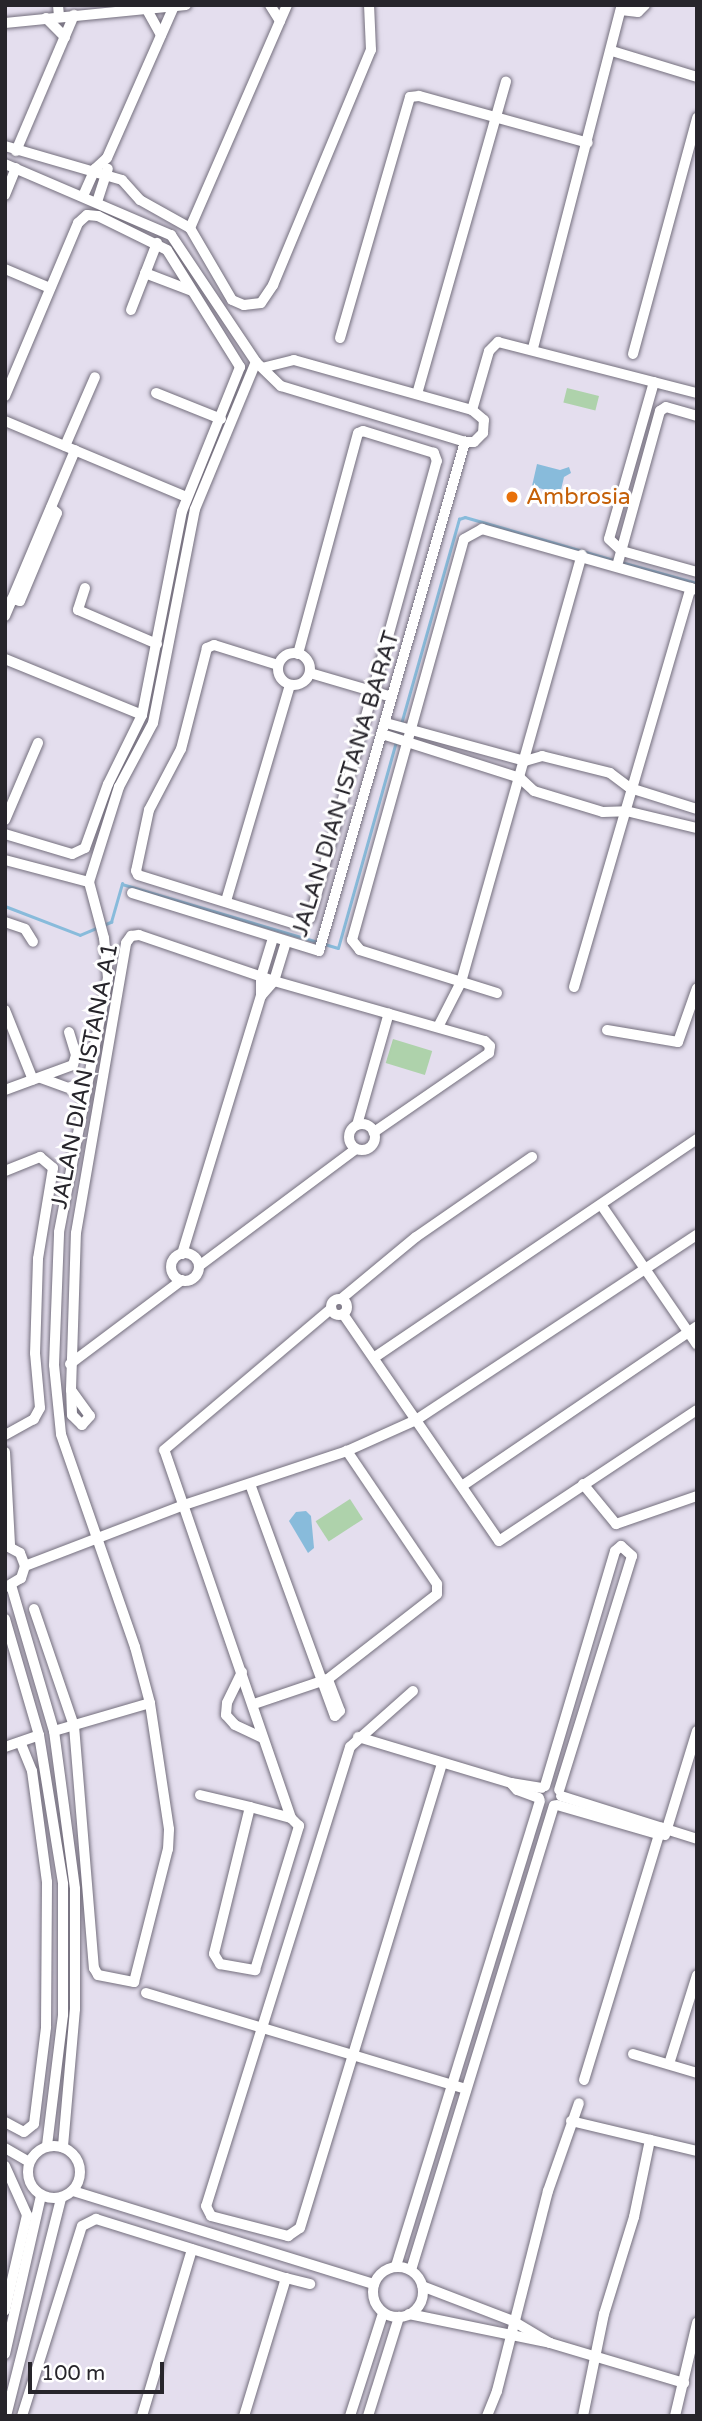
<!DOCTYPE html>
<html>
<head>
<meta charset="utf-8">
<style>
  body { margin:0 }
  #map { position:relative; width:702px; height:2421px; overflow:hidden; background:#e4deee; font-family:"Varela Round",sans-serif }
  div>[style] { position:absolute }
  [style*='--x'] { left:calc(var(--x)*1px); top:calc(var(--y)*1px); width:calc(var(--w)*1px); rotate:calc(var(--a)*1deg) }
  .green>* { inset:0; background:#aed2ab; transform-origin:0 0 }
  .water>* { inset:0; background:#88bbdb }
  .stream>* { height:2.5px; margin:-1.25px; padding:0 1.25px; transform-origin:1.25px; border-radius:1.25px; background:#88bbdb }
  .roads { filter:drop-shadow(0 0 2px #746f7d) drop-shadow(0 0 2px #746f7d) }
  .minor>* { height:10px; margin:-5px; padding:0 5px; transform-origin:5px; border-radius:5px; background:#fff }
  .minor>.ring { margin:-5px; padding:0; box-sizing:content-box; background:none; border:10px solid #fff; border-radius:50% }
  .dots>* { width:19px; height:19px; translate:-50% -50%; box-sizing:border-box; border:4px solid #fff; border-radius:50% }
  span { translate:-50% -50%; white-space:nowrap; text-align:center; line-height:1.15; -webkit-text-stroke:6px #fff; paint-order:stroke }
  .food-label { font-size:23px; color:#c56008 }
  .left { translate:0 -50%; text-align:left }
  .street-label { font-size:23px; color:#27252b }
  .frame { position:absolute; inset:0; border:7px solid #27252b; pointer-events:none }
  .scale { position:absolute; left:28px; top:2362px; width:136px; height:32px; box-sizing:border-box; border:4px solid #27252b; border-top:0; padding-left:9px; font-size:21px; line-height:24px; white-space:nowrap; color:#27252b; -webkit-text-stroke:5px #fff; paint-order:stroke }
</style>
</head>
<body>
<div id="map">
  <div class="green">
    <div style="left:567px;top:388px;width:33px;height:15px;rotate:14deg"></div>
    <div style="left:393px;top:1039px;width:41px;height:25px;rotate:17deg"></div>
    <div style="left:350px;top:1499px;width:24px;height:41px;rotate:57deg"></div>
  </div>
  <div class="water">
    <div style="clip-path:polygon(537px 464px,560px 470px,569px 467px,571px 473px,564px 477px,561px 490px,556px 493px,532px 486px)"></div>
    <div style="clip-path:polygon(306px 1511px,311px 1516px,314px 1548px,308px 1553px,289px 1521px,296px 1512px)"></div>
  </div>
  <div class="stream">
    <div style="--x:621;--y:562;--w:79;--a:15.4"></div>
    <div style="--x:401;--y:724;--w:213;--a:-74.2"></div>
    <div style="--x:459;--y:519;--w:6;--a:-18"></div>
    <div style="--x:465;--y:517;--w:155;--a:16.1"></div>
    <div style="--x:5;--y:906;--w:80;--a:21.1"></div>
    <div style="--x:80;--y:935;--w:34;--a:-23"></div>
    <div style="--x:111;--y:922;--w:40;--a:-74"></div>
    <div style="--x:122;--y:884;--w:225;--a:16.5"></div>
    <div style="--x:338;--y:948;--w:225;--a:-74.3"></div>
  </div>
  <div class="roads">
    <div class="minor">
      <div style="--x:58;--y:5;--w:11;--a:85"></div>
      <div style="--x:270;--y:5;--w:19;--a:58"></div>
      <div style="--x:146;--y:8;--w:31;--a:61"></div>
      <div style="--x:621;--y:10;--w:17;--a:7"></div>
      <div style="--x:638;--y:12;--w:10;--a:-45"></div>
      <div style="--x:46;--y:18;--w:27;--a:45"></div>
      <div style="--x:5;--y:23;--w:182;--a:-5.7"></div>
      <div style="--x:612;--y:51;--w:89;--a:17"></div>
      <div style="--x:5;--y:146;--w:122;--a:16.2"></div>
      <div style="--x:122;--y:180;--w:27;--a:48"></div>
      <div style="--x:140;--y:200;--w:57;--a:29.2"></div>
      <div style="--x:190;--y:228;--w:83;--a:59.7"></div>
      <div style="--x:232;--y:300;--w:13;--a:23"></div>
      <div style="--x:244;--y:305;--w:17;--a:-7"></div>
      <div style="--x:261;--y:303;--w:22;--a:-56"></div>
      <div style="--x:273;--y:285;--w:255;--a:-67.4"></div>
      <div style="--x:371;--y:50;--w:45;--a:-92.5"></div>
      <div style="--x:16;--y:151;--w:148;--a:-66.9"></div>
      <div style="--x:5;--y:164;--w:181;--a:23.2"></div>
      <div style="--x:171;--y:235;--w:153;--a:56.2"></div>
      <div style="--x:256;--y:362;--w:35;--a:44"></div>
      <div style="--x:281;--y:386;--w:192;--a:16.9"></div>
      <div style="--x:465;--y:442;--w:9;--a:0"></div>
      <div style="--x:474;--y:442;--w:13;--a:-45"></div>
      <div style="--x:483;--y:433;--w:13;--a:-86"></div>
      <div style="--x:484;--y:420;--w:16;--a:-140"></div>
      <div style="--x:472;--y:410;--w:185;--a:-164.3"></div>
      <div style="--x:294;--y:360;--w:30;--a:166"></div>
      <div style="--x:5;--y:195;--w:29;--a:-68"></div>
      <div style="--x:83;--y:196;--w:30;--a:-66"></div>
      <div style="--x:95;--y:169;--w:16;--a:-43"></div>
      <div style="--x:107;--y:158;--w:166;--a:-66.2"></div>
      <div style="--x:97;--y:202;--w:35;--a:-72"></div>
      <div style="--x:190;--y:228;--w:243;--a:-66.5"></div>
      <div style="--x:5;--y:269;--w:49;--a:22.9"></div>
      <div style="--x:145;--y:273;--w:50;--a:21"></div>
      <div style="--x:131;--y:310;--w:72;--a:-68.8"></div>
      <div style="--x:340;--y:338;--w:251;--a:-73.8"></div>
      <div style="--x:410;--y:97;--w:9;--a:-6"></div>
      <div style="--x:419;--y:96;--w:175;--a:15.5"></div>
      <div style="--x:533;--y:348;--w:354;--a:-75.5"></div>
      <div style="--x:633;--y:354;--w:245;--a:-74.8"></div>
      <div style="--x:654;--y:382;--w:163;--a:106"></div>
      <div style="--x:609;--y:539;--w:18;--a:43"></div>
      <div style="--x:622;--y:551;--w:78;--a:15.6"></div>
      <div style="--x:156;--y:393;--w:70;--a:21.8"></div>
      <div style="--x:417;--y:394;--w:325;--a:-74.1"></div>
      <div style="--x:5;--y:396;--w:188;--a:-67.1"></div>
      <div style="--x:78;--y:223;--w:12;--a:-42"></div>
      <div style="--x:87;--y:215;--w:11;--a:5"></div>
      <div style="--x:98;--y:216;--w:77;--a:26.2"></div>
      <div style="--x:167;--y:250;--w:138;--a:58"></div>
      <div style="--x:240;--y:367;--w:155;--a:111.9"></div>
      <div style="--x:182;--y:511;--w:208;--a:101.1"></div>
      <div style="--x:142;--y:715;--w:77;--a:116.2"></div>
      <div style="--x:108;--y:784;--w:68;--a:109.8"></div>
      <div style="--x:85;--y:848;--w:14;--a:155"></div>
      <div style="--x:72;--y:854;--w:70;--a:-163.4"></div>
      <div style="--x:472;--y:410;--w:61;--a:-73.9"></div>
      <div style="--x:489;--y:351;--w:13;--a:-45"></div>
      <div style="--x:498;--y:342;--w:205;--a:14.4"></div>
      <div style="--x:5;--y:421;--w:197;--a:22.7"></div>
      <div style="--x:65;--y:446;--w:75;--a:-66.5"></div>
      <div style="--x:617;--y:566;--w:161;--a:-74.5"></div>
      <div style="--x:660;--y:411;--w:7;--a:-34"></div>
      <div style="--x:666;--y:407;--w:32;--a:16"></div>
      <div style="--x:85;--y:588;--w:23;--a:108"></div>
      <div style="--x:78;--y:610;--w:86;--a:23.3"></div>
      <div style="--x:12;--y:599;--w:8;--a:14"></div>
      <div style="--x:20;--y:601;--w:95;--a:-67.2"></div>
      <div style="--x:57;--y:513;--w:8;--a:-140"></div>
      <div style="--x:5;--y:616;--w:180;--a:-67.1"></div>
      <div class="ring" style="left:278px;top:653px;width:22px;height:22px"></div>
      <div style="--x:5;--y:659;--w:148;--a:22.2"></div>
      <div style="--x:278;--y:665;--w:67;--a:-162.6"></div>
      <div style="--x:214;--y:645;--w:8;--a:157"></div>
      <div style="--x:207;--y:648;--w:104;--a:104.4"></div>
      <div style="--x:181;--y:749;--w:69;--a:117.7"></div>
      <div style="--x:149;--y:810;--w:62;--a:102"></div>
      <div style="--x:136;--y:871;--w:4;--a:63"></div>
      <div style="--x:138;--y:875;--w:169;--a:17.3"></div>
      <div style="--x:299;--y:925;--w:13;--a:-32"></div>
      <div style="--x:310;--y:918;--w:474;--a:-74.5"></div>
      <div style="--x:437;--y:461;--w:9;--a:-111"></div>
      <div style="--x:434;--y:453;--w:74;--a:-162.8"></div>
      <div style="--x:363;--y:431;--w:5;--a:158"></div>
      <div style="--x:358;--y:433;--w:229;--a:105.2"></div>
      <div style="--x:310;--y:673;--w:85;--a:16.3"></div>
      <div style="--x:386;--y:723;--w:144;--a:15.3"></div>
      <div style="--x:382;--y:734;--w:145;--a:17.7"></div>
      <div style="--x:525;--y:761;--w:18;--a:-16"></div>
      <div style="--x:542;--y:756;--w:70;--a:14"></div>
      <div style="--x:610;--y:773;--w:25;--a:37"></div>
      <div style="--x:520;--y:778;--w:19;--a:43"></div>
      <div style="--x:534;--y:791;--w:72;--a:16.9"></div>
      <div style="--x:603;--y:812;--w:23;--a:-2"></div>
      <div style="--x:626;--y:811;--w:73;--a:13.5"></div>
      <div style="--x:630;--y:788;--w:70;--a:17.4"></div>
      <div style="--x:5;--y:820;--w:84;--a:-66.8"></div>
      <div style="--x:5;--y:860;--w:87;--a:14.7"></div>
      <div style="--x:132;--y:893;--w:196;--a:17.2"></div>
      <div style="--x:319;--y:951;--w:530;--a:-74"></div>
      <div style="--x:226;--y:901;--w:225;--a:-73.5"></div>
      <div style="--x:5;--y:922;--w:21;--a:19"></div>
      <div style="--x:25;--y:929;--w:15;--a:58"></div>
      <div style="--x:273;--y:938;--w:41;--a:107.1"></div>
      <div style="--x:261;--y:977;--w:19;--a:90"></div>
      <div style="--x:261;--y:996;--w:20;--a:-49"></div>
      <div style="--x:274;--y:981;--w:41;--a:-72.9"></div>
      <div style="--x:574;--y:987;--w:416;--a:-73.7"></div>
      <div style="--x:497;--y:993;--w:144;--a:-162.6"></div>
      <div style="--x:360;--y:950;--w:13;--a:-129"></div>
      <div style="--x:352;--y:940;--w:416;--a:-74.4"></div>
      <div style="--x:464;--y:539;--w:21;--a:-29"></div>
      <div style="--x:482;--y:529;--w:223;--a:15.8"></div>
      <div style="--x:5;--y:1010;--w:75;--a:68.2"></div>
      <div style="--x:438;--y:1027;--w:51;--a:-62.9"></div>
      <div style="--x:461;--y:982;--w:444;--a:-74.2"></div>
      <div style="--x:607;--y:1030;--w:72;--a:9.6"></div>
      <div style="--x:678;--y:1042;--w:57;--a:-70.6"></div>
      <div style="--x:41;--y:1078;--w:47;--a:20"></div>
      <div style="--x:5;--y:1090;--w:72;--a:-20.2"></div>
      <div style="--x:73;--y:1065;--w:10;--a:-73"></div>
      <div style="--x:76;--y:1055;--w:24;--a:-107"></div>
      <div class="ring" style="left:349px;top:1124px;width:16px;height:16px"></div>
      <div style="--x:357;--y:1125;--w:116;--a:-74.1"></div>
      <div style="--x:5;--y:1171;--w:38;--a:-22"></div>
      <div style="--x:40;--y:1157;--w:17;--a:40"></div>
      <div style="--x:53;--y:1168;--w:92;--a:99.4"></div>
      <div style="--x:38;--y:1259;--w:94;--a:91.8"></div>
      <div style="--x:35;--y:1353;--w:55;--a:84.8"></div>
      <div style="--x:40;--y:1408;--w:13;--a:119"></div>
      <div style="--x:34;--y:1419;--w:33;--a:151"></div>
      <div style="--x:602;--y:1206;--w:168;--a:55.6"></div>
      <div class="ring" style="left:171px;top:1253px;width:18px;height:18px"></div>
      <div style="--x:182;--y:1254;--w:270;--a:-73"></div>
      <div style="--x:199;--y:1266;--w:196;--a:-36.7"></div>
      <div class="ring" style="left:331px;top:1299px;width:6px;height:6px"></div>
      <div style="--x:341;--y:1299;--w:97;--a:-39.6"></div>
      <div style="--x:416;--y:1237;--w:141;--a:-34.6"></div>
      <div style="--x:343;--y:1314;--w:275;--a:55.5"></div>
      <div style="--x:499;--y:1541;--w:237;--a:-33.5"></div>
      <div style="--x:375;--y:1357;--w:389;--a:-34.1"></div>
      <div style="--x:70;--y:1364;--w:140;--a:-36.9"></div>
      <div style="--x:71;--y:1390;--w:32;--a:54"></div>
      <div style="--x:90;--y:1416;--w:12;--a:132"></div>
      <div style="--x:82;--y:1425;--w:14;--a:-135"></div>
      <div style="--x:72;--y:1415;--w:25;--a:-92"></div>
      <div style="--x:71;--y:1390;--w:157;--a:-88.2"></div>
      <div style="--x:76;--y:1233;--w:294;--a:-80.2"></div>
      <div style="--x:126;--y:943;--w:9;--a:-54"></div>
      <div style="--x:131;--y:936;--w:8;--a:-7"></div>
      <div style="--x:139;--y:935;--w:143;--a:18.8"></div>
      <div style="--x:274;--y:981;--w:219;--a:15.9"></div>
      <div style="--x:485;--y:1041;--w:7;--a:45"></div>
      <div style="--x:490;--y:1046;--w:7;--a:98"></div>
      <div style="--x:489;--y:1053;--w:140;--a:145.5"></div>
      <div style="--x:5;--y:1452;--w:93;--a:86.9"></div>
      <div style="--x:250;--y:1484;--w:247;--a:69.9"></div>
      <div style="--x:335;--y:1716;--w:7;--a:-45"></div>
      <div style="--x:340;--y:1711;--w:34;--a:-111"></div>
      <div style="--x:583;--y:1484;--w:52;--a:50.5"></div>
      <div style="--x:616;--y:1524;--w:86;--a:-19.1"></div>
      <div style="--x:462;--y:1486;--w:284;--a:-34.2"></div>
      <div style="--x:5;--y:1545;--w:17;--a:28"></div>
      <div style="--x:20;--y:1553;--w:14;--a:69"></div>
      <div style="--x:25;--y:1566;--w:13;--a:108"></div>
      <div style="--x:21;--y:1578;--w:17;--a:149"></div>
      <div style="--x:25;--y:1566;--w:167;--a:-21"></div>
      <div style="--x:181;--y:1506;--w:175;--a:-18.3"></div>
      <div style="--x:347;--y:1451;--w:76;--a:-24.2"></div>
      <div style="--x:416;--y:1420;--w:336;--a:-33.4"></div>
      <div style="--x:11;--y:1585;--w:152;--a:73.6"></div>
      <div style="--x:54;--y:1731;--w:159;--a:82.4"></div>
      <div style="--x:75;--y:1889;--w:120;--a:90"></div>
      <div style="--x:75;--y:2009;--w:139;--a:95"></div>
      <div style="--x:34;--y:1609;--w:124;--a:71.1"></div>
      <div style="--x:74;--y:1726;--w:243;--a:85.3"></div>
      <div style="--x:94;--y:1968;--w:8;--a:60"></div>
      <div style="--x:98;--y:1975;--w:37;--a:11"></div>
      <div style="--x:134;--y:1982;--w:137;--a:-75.7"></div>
      <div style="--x:168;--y:1849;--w:20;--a:-87"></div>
      <div style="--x:169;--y:1829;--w:127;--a:-98.6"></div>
      <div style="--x:150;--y:1703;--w:58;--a:-105"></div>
      <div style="--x:135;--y:1647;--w:225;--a:-109.2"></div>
      <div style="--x:61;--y:1434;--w:69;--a:-95.8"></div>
      <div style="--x:54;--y:1365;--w:133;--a:-87.8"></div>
      <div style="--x:59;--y:1232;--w:259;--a:-79.1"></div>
      <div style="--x:108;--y:978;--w:40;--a:-95.7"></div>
      <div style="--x:104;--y:938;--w:58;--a:-105"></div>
      <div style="--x:89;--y:882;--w:100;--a:-72.5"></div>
      <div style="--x:119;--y:787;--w:72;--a:-62"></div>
      <div style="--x:153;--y:723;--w:218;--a:-78.9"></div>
      <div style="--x:195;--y:509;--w:159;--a:-67.5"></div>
      <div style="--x:5;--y:1619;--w:121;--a:73.7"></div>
      <div style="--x:39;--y:1735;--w:151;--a:80.8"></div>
      <div style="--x:63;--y:1884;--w:131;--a:90"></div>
      <div style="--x:63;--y:2015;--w:132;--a:97"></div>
      <div style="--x:242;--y:1672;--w:34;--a:116"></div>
      <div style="--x:227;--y:1703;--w:12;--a:95"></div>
      <div style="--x:226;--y:1715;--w:13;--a:48"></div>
      <div style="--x:235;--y:1725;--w:31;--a:25"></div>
      <div style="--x:413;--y:1691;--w:84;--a:138.4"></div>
      <div style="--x:350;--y:1747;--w:481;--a:107.4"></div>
      <div style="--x:206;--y:2206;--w:11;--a:63"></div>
      <div style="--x:211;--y:2216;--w:80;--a:14.6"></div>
      <div style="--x:288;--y:2236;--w:14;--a:-34"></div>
      <div style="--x:300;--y:2228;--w:485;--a:-73"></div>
      <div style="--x:254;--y:1704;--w:78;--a:-18.7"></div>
      <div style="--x:328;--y:1679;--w:138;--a:-37.9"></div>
      <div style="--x:437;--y:1594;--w:10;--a:-90"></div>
      <div style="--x:437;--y:1584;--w:161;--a:-124.1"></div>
      <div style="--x:54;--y:1731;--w:100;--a:-16.3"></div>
      <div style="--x:358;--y:1737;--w:160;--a:16.7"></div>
      <div style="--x:5;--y:1747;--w:36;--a:-19"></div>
      <div style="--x:545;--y:1786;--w:245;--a:-73.4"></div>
      <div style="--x:615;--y:1551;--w:8;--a:-40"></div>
      <div style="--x:621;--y:1546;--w:15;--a:42"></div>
      <div style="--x:632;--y:1556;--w:245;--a:107.3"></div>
      <div style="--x:200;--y:1795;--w:51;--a:13.5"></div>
      <div style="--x:250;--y:1807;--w:151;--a:103.8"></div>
      <div style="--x:214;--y:1954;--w:12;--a:59"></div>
      <div style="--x:220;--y:1964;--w:36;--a:10"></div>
      <div style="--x:255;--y:1970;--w:151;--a:-73"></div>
      <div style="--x:299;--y:1826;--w:11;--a:-135"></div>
      <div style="--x:291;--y:1818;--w:389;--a:-109"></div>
      <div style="--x:164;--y:1450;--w:219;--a:-40.2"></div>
      <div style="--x:561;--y:1796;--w:143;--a:17.5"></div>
      <div style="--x:539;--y:1798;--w:23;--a:-160"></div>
      <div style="--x:517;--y:1790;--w:9;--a:-131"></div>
      <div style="--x:511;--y:1783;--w:31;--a:9"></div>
      <div style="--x:557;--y:1805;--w:108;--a:16.1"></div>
      <div style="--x:250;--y:1807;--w:42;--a:15"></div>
      <div style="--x:665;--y:1835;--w:109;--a:-72.9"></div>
      <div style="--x:146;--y:1993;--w:334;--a:16.7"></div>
      <div style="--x:633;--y:2054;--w:67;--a:16.5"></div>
      <div style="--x:669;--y:2064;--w:93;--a:-72.5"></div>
      <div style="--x:584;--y:2080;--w:264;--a:-73"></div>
      <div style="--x:571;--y:2121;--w:130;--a:13.4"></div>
      <div style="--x:5;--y:2122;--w:21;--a:28"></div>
      <div style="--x:24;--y:2132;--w:13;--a:-39"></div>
      <div style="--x:34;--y:2124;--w:98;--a:-82.9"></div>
      <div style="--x:46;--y:2027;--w:145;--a:-89.6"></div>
      <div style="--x:47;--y:1882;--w:112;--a:-97.7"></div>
      <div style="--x:32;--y:1771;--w:31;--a:-112"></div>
      <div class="ring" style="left:28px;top:2146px;width:42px;height:42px"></div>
      <div style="--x:5;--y:2148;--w:28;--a:30"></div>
      <div style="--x:5;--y:2166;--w:54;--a:65.8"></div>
      <div style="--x:27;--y:2215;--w:98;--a:103"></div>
      <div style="--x:73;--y:2191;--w:315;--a:17.2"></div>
      <div style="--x:396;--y:2266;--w:487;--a:-72.8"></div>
      <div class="ring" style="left:373px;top:2267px;width:40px;height:40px"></div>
      <div style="--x:411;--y:2270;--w:486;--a:-72.9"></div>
      <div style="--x:286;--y:2278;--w:25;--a:14"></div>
      <div style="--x:409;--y:2314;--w:144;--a:11.6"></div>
      <div style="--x:550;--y:2343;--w:43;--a:-149.3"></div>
      <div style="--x:513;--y:2321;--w:97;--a:-159"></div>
      <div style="--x:550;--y:2343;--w:140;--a:16.6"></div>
      <div style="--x:5;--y:2354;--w:162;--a:-77.2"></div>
      <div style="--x:6;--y:2416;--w:225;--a:-75.8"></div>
      <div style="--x:22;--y:2416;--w:199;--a:-72.5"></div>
      <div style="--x:82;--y:2226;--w:16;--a:-27"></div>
      <div style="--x:96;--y:2219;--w:199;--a:17.3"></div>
      <div style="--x:286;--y:2278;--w:144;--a:106.9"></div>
      <div style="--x:142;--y:2416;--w:174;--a:-73.3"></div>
      <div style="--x:350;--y:2416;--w:108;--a:-72.2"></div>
      <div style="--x:368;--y:2416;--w:104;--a:-72.6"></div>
      <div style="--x:487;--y:2416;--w:27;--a:-68"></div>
      <div style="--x:497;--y:2391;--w:206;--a:-75.7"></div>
      <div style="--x:548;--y:2191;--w:93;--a:-70.6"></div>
      <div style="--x:583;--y:2416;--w:104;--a:-78.4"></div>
      <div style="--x:604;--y:2314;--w:102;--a:-72.8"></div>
      <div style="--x:634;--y:2217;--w:79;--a:-78.3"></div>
      <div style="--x:675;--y:2416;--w:96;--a:-76.7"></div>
    </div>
  </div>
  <div class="dots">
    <div style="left:512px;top:497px;background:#e8710a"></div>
  </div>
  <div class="food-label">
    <span class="left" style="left:526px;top:497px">Ambrosia</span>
  </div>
  <div class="street-label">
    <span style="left:346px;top:784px;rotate:-73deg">JALAN DIAN ISTANA BARAT</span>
    <span style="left:85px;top:1076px;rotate:-79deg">JALAN DIAN ISTANA A1</span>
  </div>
  <div class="frame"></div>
  <div class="scale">100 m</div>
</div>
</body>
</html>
